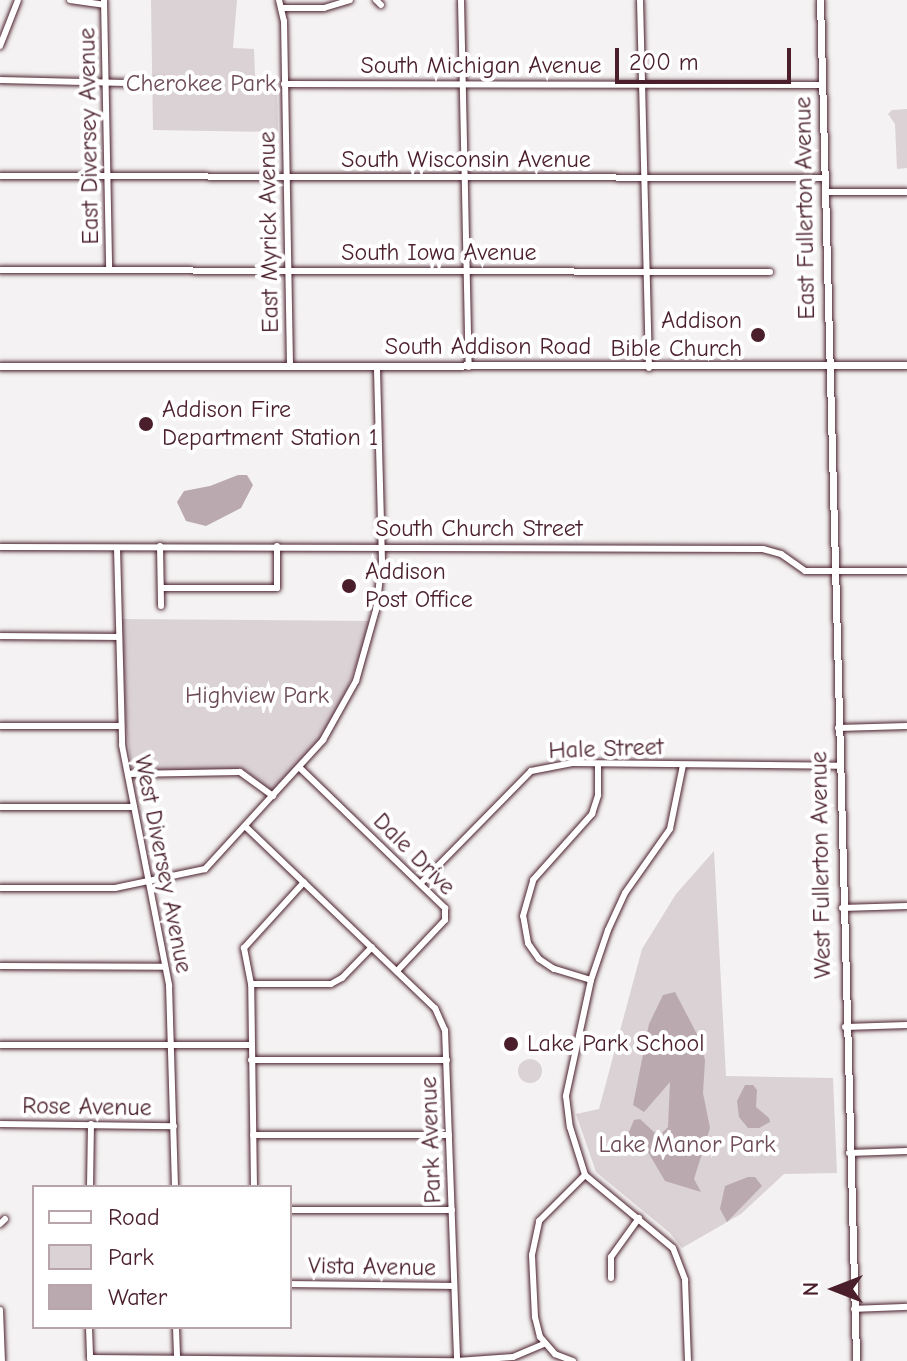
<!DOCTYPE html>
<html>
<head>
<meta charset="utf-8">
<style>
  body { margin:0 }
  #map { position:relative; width:907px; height:1361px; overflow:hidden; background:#f4f2f2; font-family:"Comic Neue",sans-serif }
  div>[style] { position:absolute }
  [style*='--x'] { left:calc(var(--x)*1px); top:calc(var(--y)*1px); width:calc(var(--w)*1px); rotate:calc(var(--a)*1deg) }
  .green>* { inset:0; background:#dbd2d5 }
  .round { border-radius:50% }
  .water>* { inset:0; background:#baa9ae }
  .roads { filter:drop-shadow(0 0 2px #4a1f2b) drop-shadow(0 0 2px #4a1f2b) }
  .minor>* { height:6px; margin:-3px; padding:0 3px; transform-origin:3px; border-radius:3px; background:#fff }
  .tertiary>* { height:7px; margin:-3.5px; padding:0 3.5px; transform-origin:3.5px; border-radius:3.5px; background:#fff }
  .dots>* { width:22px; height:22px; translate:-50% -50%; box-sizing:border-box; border:4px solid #fff; border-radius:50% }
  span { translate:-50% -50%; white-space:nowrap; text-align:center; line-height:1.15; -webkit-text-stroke:8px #fff; paint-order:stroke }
  .street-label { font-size:24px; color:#4a1f2b }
  .park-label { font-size:24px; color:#6e4c56 }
  .poi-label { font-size:24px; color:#4a1f2b }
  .right { translate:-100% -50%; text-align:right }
  .left { translate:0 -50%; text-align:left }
  .legend { position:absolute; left:32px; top:1185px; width:260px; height:144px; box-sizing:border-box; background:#fff; border:2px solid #b7a5aa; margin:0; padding:10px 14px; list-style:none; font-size:24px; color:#4a1f2b }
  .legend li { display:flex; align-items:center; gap:16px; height:40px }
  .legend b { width:40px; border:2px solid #b7a5aa }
  .north { position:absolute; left:795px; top:1249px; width:80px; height:80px; -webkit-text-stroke:6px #fff; paint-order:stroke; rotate:270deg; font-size:22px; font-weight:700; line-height:32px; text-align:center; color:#4a1f2b }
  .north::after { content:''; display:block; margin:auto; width:28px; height:36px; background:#4a1f2b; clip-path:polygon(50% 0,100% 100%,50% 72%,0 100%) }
  .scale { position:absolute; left:615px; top:48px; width:176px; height:36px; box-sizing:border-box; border:4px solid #4a1f2b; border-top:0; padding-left:10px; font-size:24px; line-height:28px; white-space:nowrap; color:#4a1f2b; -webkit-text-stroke:6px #fff; paint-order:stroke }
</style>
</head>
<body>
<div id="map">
  <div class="green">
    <div style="clip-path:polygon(151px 0,237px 0,233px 48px,254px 49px,255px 75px,277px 76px,278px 132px,153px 130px)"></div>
    <div style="clip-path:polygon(907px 109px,907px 168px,897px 169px,895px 124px,888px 114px,892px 110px)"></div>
    <div style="clip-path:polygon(122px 619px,372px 621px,343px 701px,318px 741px,273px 793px,246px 771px,132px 771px,126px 726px)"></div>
    <div style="clip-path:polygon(714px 851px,726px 1076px,833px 1078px,837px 1173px,784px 1174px,741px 1214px,682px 1248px,670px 1233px,596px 1172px,576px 1114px,599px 1109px,642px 949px,676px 894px)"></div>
    <div class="round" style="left:518px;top:1059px;width:24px;height:24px"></div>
  </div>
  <div class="water">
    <div style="clip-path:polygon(238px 475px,247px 475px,253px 485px,241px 508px,206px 526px,186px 521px,177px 502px,184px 491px,210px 486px)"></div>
    <div style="clip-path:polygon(675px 992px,699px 1038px,705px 1060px,703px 1093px,710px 1128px,694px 1179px,701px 1192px,665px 1181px,648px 1152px,626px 1139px,634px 1120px,640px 1119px,655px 1133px,662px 1133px,668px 1127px,670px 1082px,644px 1112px,633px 1105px,649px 1024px,663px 995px)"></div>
    <div style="clip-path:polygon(745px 1085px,753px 1085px,757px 1090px,756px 1107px,769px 1118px,770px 1122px,759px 1128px,748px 1128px,739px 1117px,737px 1101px)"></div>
    <div style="clip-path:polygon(748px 1177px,755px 1177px,762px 1186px,727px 1222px,720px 1209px,725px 1186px)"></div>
  </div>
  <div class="roads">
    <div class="minor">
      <div style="--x:70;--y:0;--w:34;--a:8"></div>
      <div style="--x:104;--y:0;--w:270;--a:88.9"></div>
      <div style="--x:279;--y:0;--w:22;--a:77"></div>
      <div style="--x:284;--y:21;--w:346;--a:89"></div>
      <div style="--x:376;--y:0;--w:7;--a:45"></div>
      <div style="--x:461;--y:0;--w:367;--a:88.8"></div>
      <div style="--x:640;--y:0;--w:368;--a:88.6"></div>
      <div style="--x:281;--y:8;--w:43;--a:0"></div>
      <div style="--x:324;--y:8;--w:27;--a:-17"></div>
      <div style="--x:0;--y:46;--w:49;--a:-68.6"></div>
      <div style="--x:0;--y:80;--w:168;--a:1.4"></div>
      <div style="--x:284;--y:84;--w:538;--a:0.11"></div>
      <div style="--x:0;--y:176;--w:824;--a:0.14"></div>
      <div style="--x:825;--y:192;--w:82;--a:0"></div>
      <div style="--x:0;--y:270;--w:770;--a:0.15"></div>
      <div style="--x:160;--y:546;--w:60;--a:89"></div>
      <div style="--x:0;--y:547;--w:763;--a:0.15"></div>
      <div style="--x:763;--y:549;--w:19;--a:16"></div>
      <div style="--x:781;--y:554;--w:29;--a:35"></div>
      <div style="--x:805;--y:571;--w:102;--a:0"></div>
      <div style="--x:117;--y:548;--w:197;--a:88.5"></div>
      <div style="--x:122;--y:745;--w:245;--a:78.9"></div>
      <div style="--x:169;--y:985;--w:202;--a:88.3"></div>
      <div style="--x:161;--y:588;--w:116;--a:0"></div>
      <div style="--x:277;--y:588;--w:42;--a:-90"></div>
      <div style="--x:0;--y:636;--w:119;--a:0.5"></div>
      <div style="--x:0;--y:726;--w:121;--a:0"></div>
      <div style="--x:838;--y:728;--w:69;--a:-1.7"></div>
      <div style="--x:683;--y:765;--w:65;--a:101.5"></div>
      <div style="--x:670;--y:829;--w:78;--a:125.1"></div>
      <div style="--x:625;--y:893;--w:41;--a:114.7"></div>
      <div style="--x:608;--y:930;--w:53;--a:108.8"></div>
      <div style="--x:591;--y:980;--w:119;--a:102.2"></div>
      <div style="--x:566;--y:1096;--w:31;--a:83"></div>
      <div style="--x:570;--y:1127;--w:50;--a:72.6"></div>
      <div style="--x:585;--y:1175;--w:114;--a:39.7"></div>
      <div style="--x:673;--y:1248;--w:34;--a:69"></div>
      <div style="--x:685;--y:1280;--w:81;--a:87.9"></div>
      <div style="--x:300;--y:768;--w:202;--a:44"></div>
      <div style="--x:445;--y:908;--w:12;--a:90"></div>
      <div style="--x:445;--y:920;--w:70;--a:133.3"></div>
      <div style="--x:128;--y:774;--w:112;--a:-1"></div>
      <div style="--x:240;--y:772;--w:41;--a:36"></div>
      <div style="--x:0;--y:807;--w:134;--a:0"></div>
      <div style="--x:246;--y:827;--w:262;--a:43.8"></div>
      <div style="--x:435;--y:1008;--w:24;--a:66"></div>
      <div style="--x:445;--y:1030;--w:331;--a:87.9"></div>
      <div style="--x:421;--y:883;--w:157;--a:-45.5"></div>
      <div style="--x:531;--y:771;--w:42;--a:-11"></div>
      <div style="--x:572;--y:763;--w:267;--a:0.6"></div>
      <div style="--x:0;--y:888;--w:115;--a:0"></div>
      <div style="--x:115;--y:888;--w:92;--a:-11.9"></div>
      <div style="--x:205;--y:869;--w:175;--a:-47.5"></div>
      <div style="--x:323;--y:740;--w:68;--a:-60.8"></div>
      <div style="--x:356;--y:681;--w:74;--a:-74.3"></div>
      <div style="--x:376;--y:610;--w:49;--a:-83"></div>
      <div style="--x:382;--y:561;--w:194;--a:-91.5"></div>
      <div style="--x:842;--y:908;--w:65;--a:-1.8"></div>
      <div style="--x:0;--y:966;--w:165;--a:0.3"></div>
      <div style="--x:591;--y:980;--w:39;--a:-163"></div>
      <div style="--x:554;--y:969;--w:18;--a:-146"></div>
      <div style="--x:539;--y:959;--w:19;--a:-125"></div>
      <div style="--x:528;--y:943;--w:27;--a:-100"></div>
      <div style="--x:523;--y:916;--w:37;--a:-74"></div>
      <div style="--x:533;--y:880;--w:89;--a:-48.2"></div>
      <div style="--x:592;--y:814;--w:20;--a:-72"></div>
      <div style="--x:598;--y:795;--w:31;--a:-90"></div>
      <div style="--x:251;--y:984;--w:80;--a:0"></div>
      <div style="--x:331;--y:984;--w:13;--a:-29"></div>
      <div style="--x:342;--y:978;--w:43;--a:-45.9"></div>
      <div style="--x:845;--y:1027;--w:62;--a:-1.8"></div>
      <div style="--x:0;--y:1045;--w:251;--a:0"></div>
      <div style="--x:251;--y:1060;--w:196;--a:0"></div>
      <div style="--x:0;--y:1124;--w:174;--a:0.7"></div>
      <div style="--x:253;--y:1135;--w:196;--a:0"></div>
      <div style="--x:849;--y:1153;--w:58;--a:-2"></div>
      <div style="--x:90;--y:1187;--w:63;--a:-89.1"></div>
      <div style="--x:254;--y:1187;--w:203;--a:-90.8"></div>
      <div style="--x:251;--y:984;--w:37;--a:-101"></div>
      <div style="--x:244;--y:948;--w:89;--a:-47.7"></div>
      <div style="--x:290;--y:1210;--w:162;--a:0"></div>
      <div style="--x:0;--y:1224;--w:7;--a:-45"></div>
      <div style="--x:611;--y:1278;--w:21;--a:-90"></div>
      <div style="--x:611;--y:1257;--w:48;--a:-54.3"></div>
      <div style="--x:290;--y:1284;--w:164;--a:0.7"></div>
      <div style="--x:854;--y:1309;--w:53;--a:-2.2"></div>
      <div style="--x:0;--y:1310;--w:51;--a:87.8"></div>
      <div style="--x:89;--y:1327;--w:32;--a:88"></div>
      <div style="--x:176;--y:1327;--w:34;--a:88"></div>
      <div style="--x:90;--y:1358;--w:367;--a:0.5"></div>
      <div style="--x:457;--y:1361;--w:56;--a:-4.1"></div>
      <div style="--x:513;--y:1357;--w:34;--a:-23"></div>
      <div style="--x:573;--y:1361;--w:19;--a:-159"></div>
      <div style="--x:555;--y:1354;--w:23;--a:-131"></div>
      <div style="--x:540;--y:1337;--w:21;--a:-104"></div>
      <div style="--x:535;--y:1317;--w:62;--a:-92.8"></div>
      <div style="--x:532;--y:1255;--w:35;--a:-78"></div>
      <div style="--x:539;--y:1221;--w:65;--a:-45"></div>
    </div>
    <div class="tertiary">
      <div style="--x:820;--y:0;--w:1361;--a:88.48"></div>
      <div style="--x:0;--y:366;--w:907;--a:-0.06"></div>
    </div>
  </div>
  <div class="dots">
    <div style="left:758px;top:335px;background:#4a1f2b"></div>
    <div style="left:146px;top:424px;background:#4a1f2b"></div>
    <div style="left:349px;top:586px;background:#4a1f2b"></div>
    <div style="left:511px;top:1044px;background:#4a1f2b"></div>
  </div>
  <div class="street-label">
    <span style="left:481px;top:66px">South Michigan Avenue</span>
    <span style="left:89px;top:136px;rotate:-91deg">East Diversey Avenue</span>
    <span style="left:466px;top:160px">South Wisconsin Avenue</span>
    <span style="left:805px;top:208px;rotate:-91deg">East Fullerton Avenue</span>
    <span style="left:269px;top:232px;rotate:-91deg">East Myrick Avenue</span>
    <span style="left:439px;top:253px">South Iowa Avenue</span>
    <span style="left:488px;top:347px">South Addison Road</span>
    <span style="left:479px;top:529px">South Church Street</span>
    <span style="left:606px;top:749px;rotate:-2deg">Hale Street</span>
    <span style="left:414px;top:854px;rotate:45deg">Dale Drive</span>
    <span style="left:163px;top:864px;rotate:79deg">West Diversey Avenue</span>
    <span style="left:821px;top:865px;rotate:-91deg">West Fullerton Avenue</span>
    <span style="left:87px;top:1107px;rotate:1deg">Rose Avenue</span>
    <span style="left:431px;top:1140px;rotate:-92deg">Park Avenue</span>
    <span style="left:372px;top:1267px;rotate:1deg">Vista Avenue</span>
  </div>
  <div class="park-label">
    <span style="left:201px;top:84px">Cherokee Park</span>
    <span style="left:257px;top:696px">Highview Park</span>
    <span style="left:687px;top:1145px">Lake Manor Park</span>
  </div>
  <div class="poi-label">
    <span class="right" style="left:742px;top:335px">Addison<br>Bible Church</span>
    <span class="left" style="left:162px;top:424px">Addison Fire<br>Department Station 1</span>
    <span class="left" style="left:365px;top:586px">Addison<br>Post Office</span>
    <span class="left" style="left:527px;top:1044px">Lake Park School</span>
  </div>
  <ul class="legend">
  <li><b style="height:10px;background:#fff"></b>Road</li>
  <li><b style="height:22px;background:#dbd2d5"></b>Park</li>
  <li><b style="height:22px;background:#baa9ae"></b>Water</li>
  </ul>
  <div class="north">N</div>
  <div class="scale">200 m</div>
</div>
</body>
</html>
